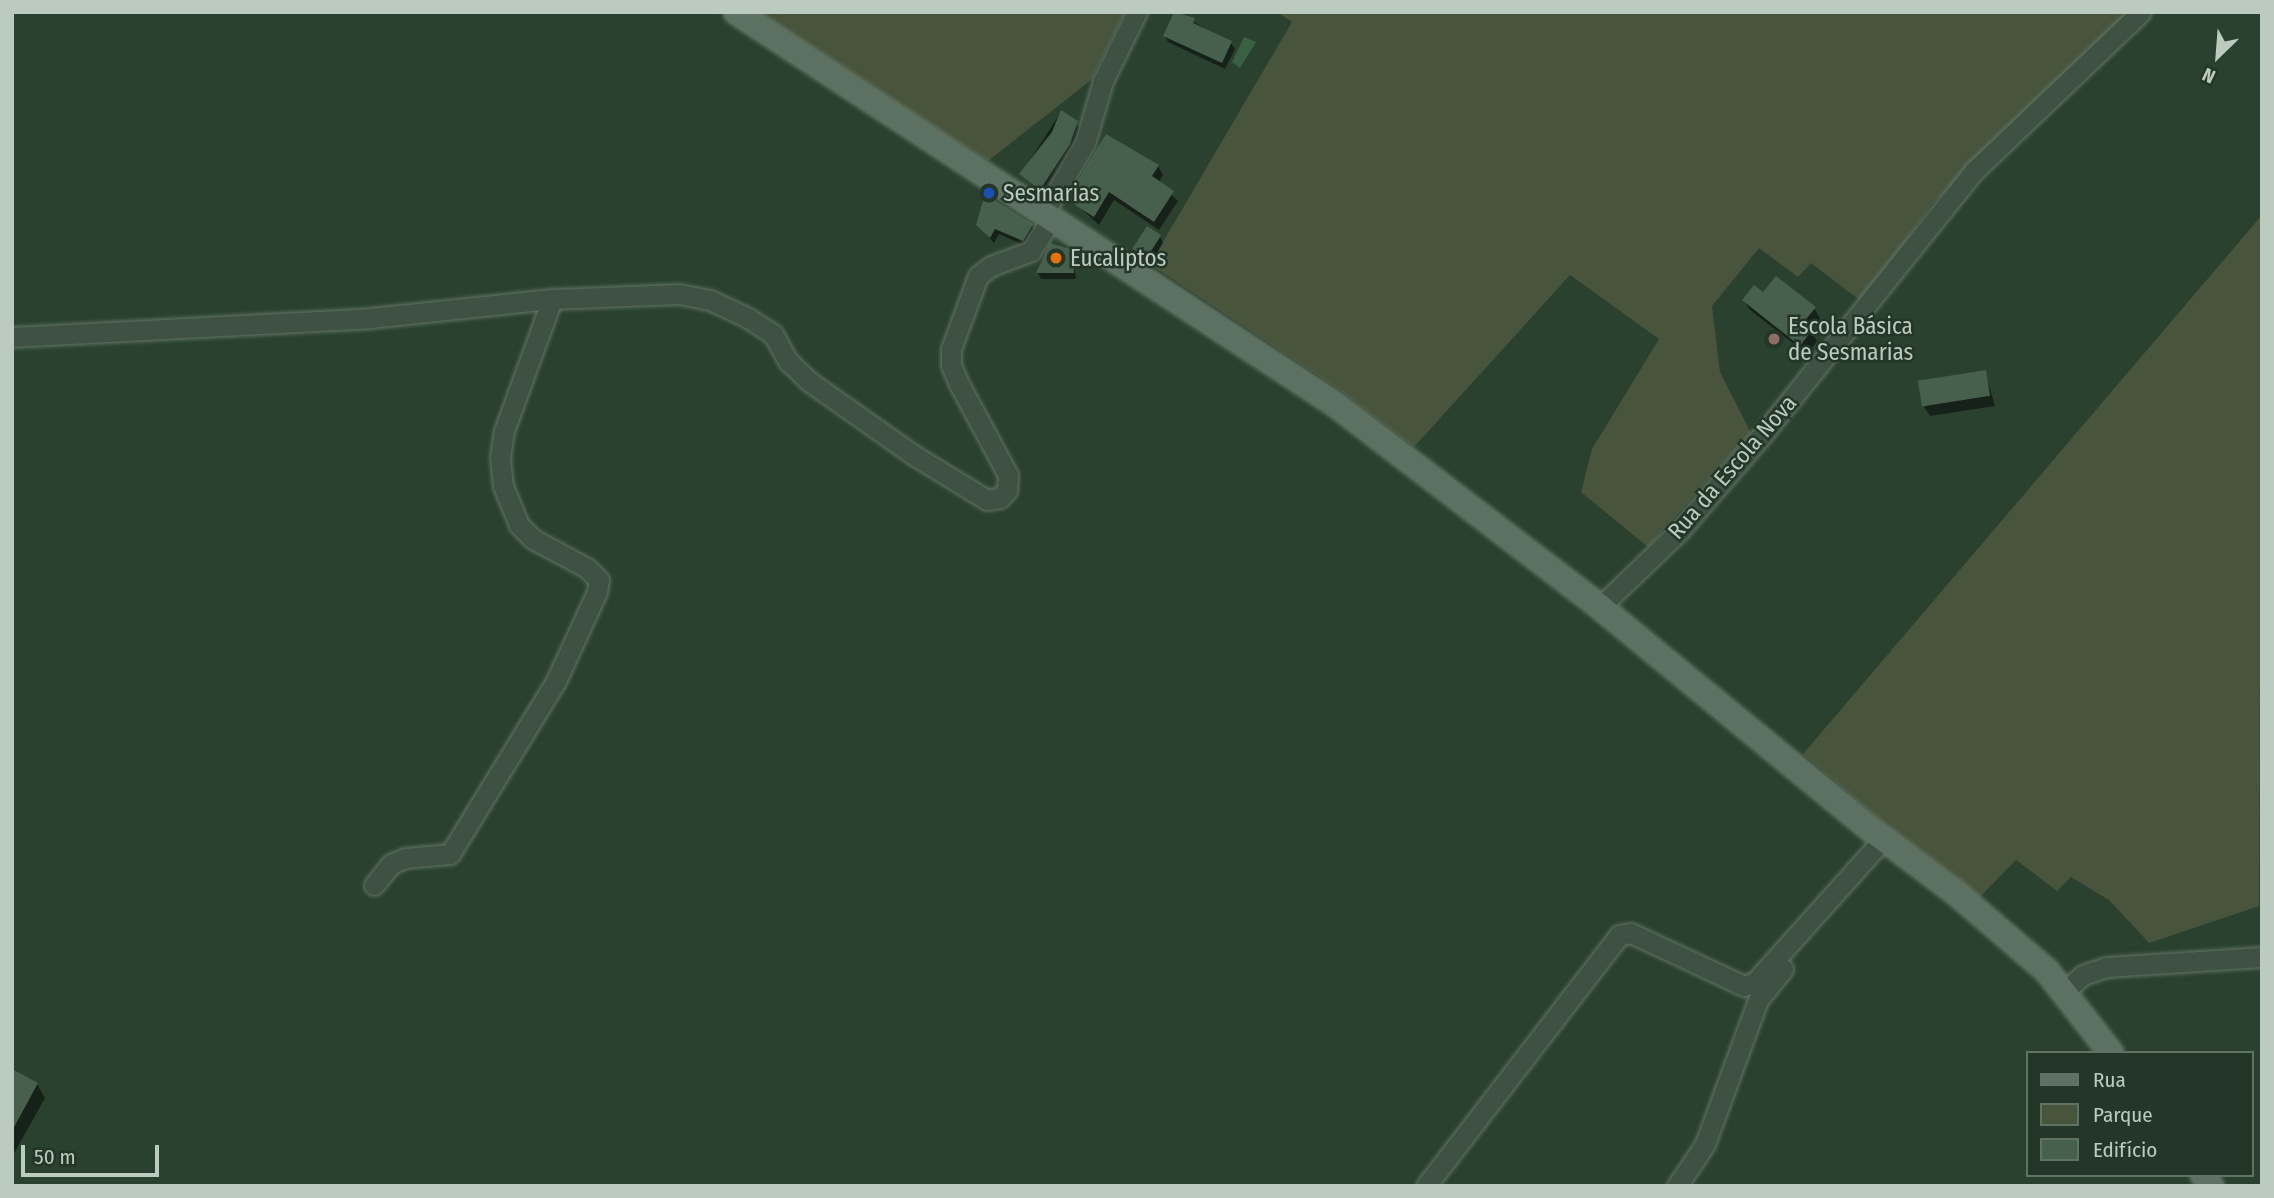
<!DOCTYPE html>
<html>
<head>
<meta charset="utf-8">
<style>
  body { margin:0 }
  #map { position:relative; width:2274px; height:1198px; overflow:hidden; background:#2a412f; font-family:"Fira Sans Condensed",sans-serif }
  div>[style] { position:absolute }
  [style*='--x'] { left:calc(var(--x)*1px); top:calc(var(--y)*1px); width:calc(var(--w)*1px); rotate:calc(var(--a)*1deg) }
  .green>* { inset:0; background:#48543c }
  .water>* { inset:0; background:#3a6044 }
  .shadow>* { inset:0; background:#0007 }
  .building>* { inset:0; background:#46604d; transform-origin:0 0 }
  .roads { filter:drop-shadow(0 0 2px #627466) drop-shadow(0 0 2px #627466) }
  .minor>* { height:19px; margin:-9.5px; padding:0 9.5px; transform-origin:9.5px; border-radius:9.5px; background:#3e5143 }
  .major>* { height:24px; margin:-12px; padding:0 12px; transform-origin:12px; border-radius:12px; background:#5c7161 }
  .dots>* { width:19px; height:19px; translate:-50% -50%; box-sizing:border-box; border:4px solid #233627; border-radius:50% }
  span { translate:-50% -50%; white-space:nowrap; text-align:center; line-height:1.15; -webkit-text-stroke:5px #233627; paint-order:stroke }
  .poi-label { font-size:23px; color:#bbcbbf }
  .left { translate:0 -50%; text-align:left }
  .street-label { font-size:23px; color:#bbcbbf }
  .frame { position:absolute; inset:0; border:14px solid #bbcbbf; pointer-events:none }
  .legend { position:absolute; left:2026px; top:1051px; width:228px; height:126px; box-sizing:border-box; background:#233627; border:2px solid #607264; margin:0; padding:9px 12px; list-style:none; font-size:21px; color:#bbcbbf }
  .legend li { display:flex; align-items:center; gap:14px; height:35px }
  .legend b { width:35px; border:2px solid #607264 }
  .north { position:absolute; left:2183px; top:21px; width:70px; height:70px; -webkit-text-stroke:5px #233627; paint-order:stroke; rotate:205deg; font-size:19px; font-weight:700; line-height:28px; text-align:center; color:#bbcbbf }
  .north::after { content:''; display:block; margin:auto; width:24px; height:32px; background:#bbcbbf; clip-path:polygon(50% 0,100% 100%,50% 72%,0 100%) }
  .scale { position:absolute; left:21px; top:1145px; width:138px; height:32px; box-sizing:border-box; border:4px solid #bbcbbf; border-top:0; padding-left:9px; font-size:21px; line-height:24px; white-space:nowrap; color:#bbcbbf; -webkit-text-stroke:5px #233627; paint-order:stroke }
</style>
</head>
<body>
<div id="map">
  <div class="green">
    <div style="clip-path:polygon(751px 12px,1125px 12px,1091px 80px,988px 161px)"></div>
    <div style="clip-path:polygon(1277px 12px,2133px 12px,1932px 204px,1862px 302px,1811px 263px,1798px 277px,1759px 248px,1712px 306px,1720px 372px,1751px 433px,1648px 547px,1581px 492px,1592px 449px,1659px 339px,1570px 275px,1414px 447px,1338px 389px,1150px 264px,1292px 22px)"></div>
    <div style="clip-path:polygon(2262px 215px,2259px 906px,2149px 943px,2109px 900px,2071px 877px,2057px 891px,2016px 860px,1975px 902px,1803px 754px)"></div>
  </div>
  <div class="water">
    <div style="clip-path:polygon(1244px 37px,1256px 42px,1240px 68px,1232px 62px)"></div>
  </div>
  <div class="shadow">
    <div style="clip-path:polygon(1176px 12px,1231px 43px,1235px 49px,1225px 69px,1168px 42px,1165px 36px)"></div>
    <div style="clip-path:polygon(1061px 112px,1080px 127px,1072px 150px,1043px 193px,1021px 174px)"></div>
    <div style="clip-path:polygon(1158px 166px,1163px 175px,1158px 183px,1178px 201px,1159px 230px,1114px 200px,1099px 225px,1076px 204px)"></div>
    <div style="clip-path:polygon(978px 225px,1032px 226px,1036px 232px,1026px 246px,999px 234px,994px 243px)"></div>
    <div style="clip-path:polygon(1160px 236px,1163px 243px,1151px 263px,1139px 255px,1135px 249px)"></div>
    <div style="clip-path:polygon(1072px 252px,1076px 279px,1041px 279px,1038px 273px)"></div>
    <div style="clip-path:polygon(1764px 295px,1814px 308px,1820px 318px,1811px 331px,1817px 341px,1807px 354px,1750px 310px,1744px 300px)"></div>
    <div style="clip-path:polygon(1985px 372px,1995px 406px,1930px 416px,1924px 407px)"></div>
    <div style="clip-path:polygon(12px 1071px,37px 1084px,45px 1098px,12px 1157px)"></div>
  </div>
  <div class="building">
    <div style="clip-path:polygon(1174px 12px,1195px 18px,1193px 23px,1232px 41px,1222px 63px,1163px 36px)"></div>
    <div style="clip-path:polygon(1061px 110px,1078px 121px,1070px 144px,1040px 190px,1019px 174px,1052px 132px)"></div>
    <div style="clip-path:polygon(1106px 134px,1159px 165px,1152px 176px,1174px 191px,1154px 222px,1109px 192px,1094px 217px,1075px 205px,1072px 190px)"></div>
    <div style="clip-path:polygon(985px 194px,1033px 224px,1023px 241px,995px 229px,990px 238px,976px 225px)"></div>
    <div style="left:1147px;top:226px;width:17px;height:27px;rotate:33deg"></div>
    <div style="clip-path:polygon(1050px 243px,1073px 250px,1074px 273px,1036px 273px)"></div>
    <div style="clip-path:polygon(1776px 276px,1816px 307px,1803px 323px,1812px 330px,1800px 346px,1742px 300px,1754px 285px,1763px 292px)"></div>
    <div style="left:1986px;top:370px;width:26px;height:69px;rotate:81deg"></div>
    <div style="clip-path:polygon(12px 1069px,38px 1083px,12px 1131px)"></div>
  </div>
  <div class="roads">
    <div class="minor">
      <div style="--x:1045;--y:211;--w:79;--a:-59.5"></div>
      <div style="--x:1085;--y:143;--w:65;--a:-73.8"></div>
      <div style="--x:1103;--y:81;--w:77;--a:-63.8"></div>
      <div style="--x:12;--y:337;--w:359;--a:-3"></div>
      <div style="--x:370;--y:318;--w:183;--a:-6"></div>
      <div style="--x:552;--y:299;--w:127;--a:-2.3"></div>
      <div style="--x:679;--y:294;--w:32;--a:11"></div>
      <div style="--x:710;--y:300;--w:42;--a:25.3"></div>
      <div style="--x:748;--y:318;--w:30;--a:33"></div>
      <div style="--x:773;--y:334;--w:31;--a:61"></div>
      <div style="--x:788;--y:361;--w:30;--a:44"></div>
      <div style="--x:810;--y:382;--w:125;--a:35.2"></div>
      <div style="--x:912;--y:454;--w:88;--a:31.5"></div>
      <div style="--x:987;--y:500;--w:13;--a:-9"></div>
      <div style="--x:1000;--y:498;--w:11;--a:-49"></div>
      <div style="--x:1007;--y:490;--w:15;--a:-86"></div>
      <div style="--x:1008;--y:475;--w:103;--a:-118.3"></div>
      <div style="--x:959;--y:384;--w:21;--a:-113"></div>
      <div style="--x:951;--y:365;--w:16;--a:-90"></div>
      <div style="--x:951;--y:349;--w:78;--a:-69.7"></div>
      <div style="--x:978;--y:276;--w:16;--a:-38"></div>
      <div style="--x:991;--y:266;--w:43;--a:-20.6"></div>
      <div style="--x:1031;--y:251;--w:41;--a:-57.8"></div>
      <div style="--x:1600;--y:607;--w:111;--a:-43.9"></div>
      <div style="--x:1680;--y:530;--w:128;--a:-49.1"></div>
      <div style="--x:1764;--y:433;--w:337;--a:-51.3"></div>
      <div style="--x:1975;--y:170;--w:229;--a:-43.6"></div>
      <div style="--x:374;--y:885;--w:27;--a:-51"></div>
      <div style="--x:391;--y:864;--w:15;--a:-23"></div>
      <div style="--x:405;--y:858;--w:45;--a:-5.1"></div>
      <div style="--x:450;--y:854;--w:203;--a:-58.5"></div>
      <div style="--x:556;--y:681;--w:98;--a:-65.3"></div>
      <div style="--x:597;--y:592;--w:12;--a:-81"></div>
      <div style="--x:599;--y:580;--w:17;--a:-135"></div>
      <div style="--x:587;--y:568;--w:61;--a:-151.8"></div>
      <div style="--x:533;--y:539;--w:20;--a:-135"></div>
      <div style="--x:519;--y:525;--w:42;--a:-112.3"></div>
      <div style="--x:503;--y:486;--w:28;--a:-96"></div>
      <div style="--x:500;--y:458;--w:27;--a:-82"></div>
      <div style="--x:504;--y:431;--w:140;--a:-70"></div>
      <div style="--x:2064;--y:992;--w:25;--a:-42"></div>
      <div style="--x:2083;--y:975;--w:24;--a:-19"></div>
      <div style="--x:2106;--y:967;--w:156;--a:-3.7"></div>
      <div style="--x:1426;--y:1186;--w:317;--a:-52.4"></div>
      <div style="--x:1619;--y:935;--w:12;--a:-9"></div>
      <div style="--x:1631;--y:933;--w:125;--a:25.1"></div>
      <div style="--x:1744;--y:986;--w:12;--a:-20"></div>
      <div style="--x:1755;--y:982;--w:193;--a:-48.1"></div>
      <div style="--x:1677;--y:1186;--w:50;--a:-56.3"></div>
      <div style="--x:1705;--y:1144;--w:153;--a:-69.8"></div>
      <div style="--x:1758;--y:1000;--w:40;--a:-51"></div>
    </div>
    <div class="major">
      <div style="--x:736;--y:12;--w:717;--a:33.22"></div>
      <div style="--x:1336;--y:405;--w:332;--a:37.4"></div>
      <div style="--x:1600;--y:607;--w:347;--a:39.4"></div>
      <div style="--x:1868;--y:827;--w:110;--a:36.9"></div>
      <div style="--x:1956;--y:893;--w:120;--a:40.6"></div>
      <div style="--x:2047;--y:971;--w:104;--a:52"></div>
      <div style="--x:2203;--y:1175;--w:14;--a:54"></div>
    </div>
  </div>
  <div class="dots">
    <div style="left:989px;top:193px;background:#1a4fb4"></div>
    <div style="left:1056px;top:258px;background:#e8710a"></div>
    <div style="left:1774px;top:339px;background:#8d6e63"></div>
  </div>
  <div class="poi-label">
    <span class="left" style="left:1003px;top:193px">Sesmarias</span>
    <span class="left" style="left:1070px;top:258px">Eucaliptos</span>
    <span class="left" style="left:1788px;top:339px">Escola Básica<br>de Sesmarias</span>
  </div>
  <div class="street-label">
    <span style="left:1732px;top:467px;rotate:-49deg">Rua da Escola Nova</span>
  </div>
  <div class="frame"></div>
  <ul class="legend">
  <li><b style="height:9px;background:#5c7161"></b>Rua</li>
  <li><b style="height:19px;background:#48543c"></b>Parque</li>
  <li><b style="height:19px;background:#46604d"></b>Edifício</li>
  </ul>
  <div class="north">N</div>
  <div class="scale">50 m</div>
</div>
</body>
</html>
